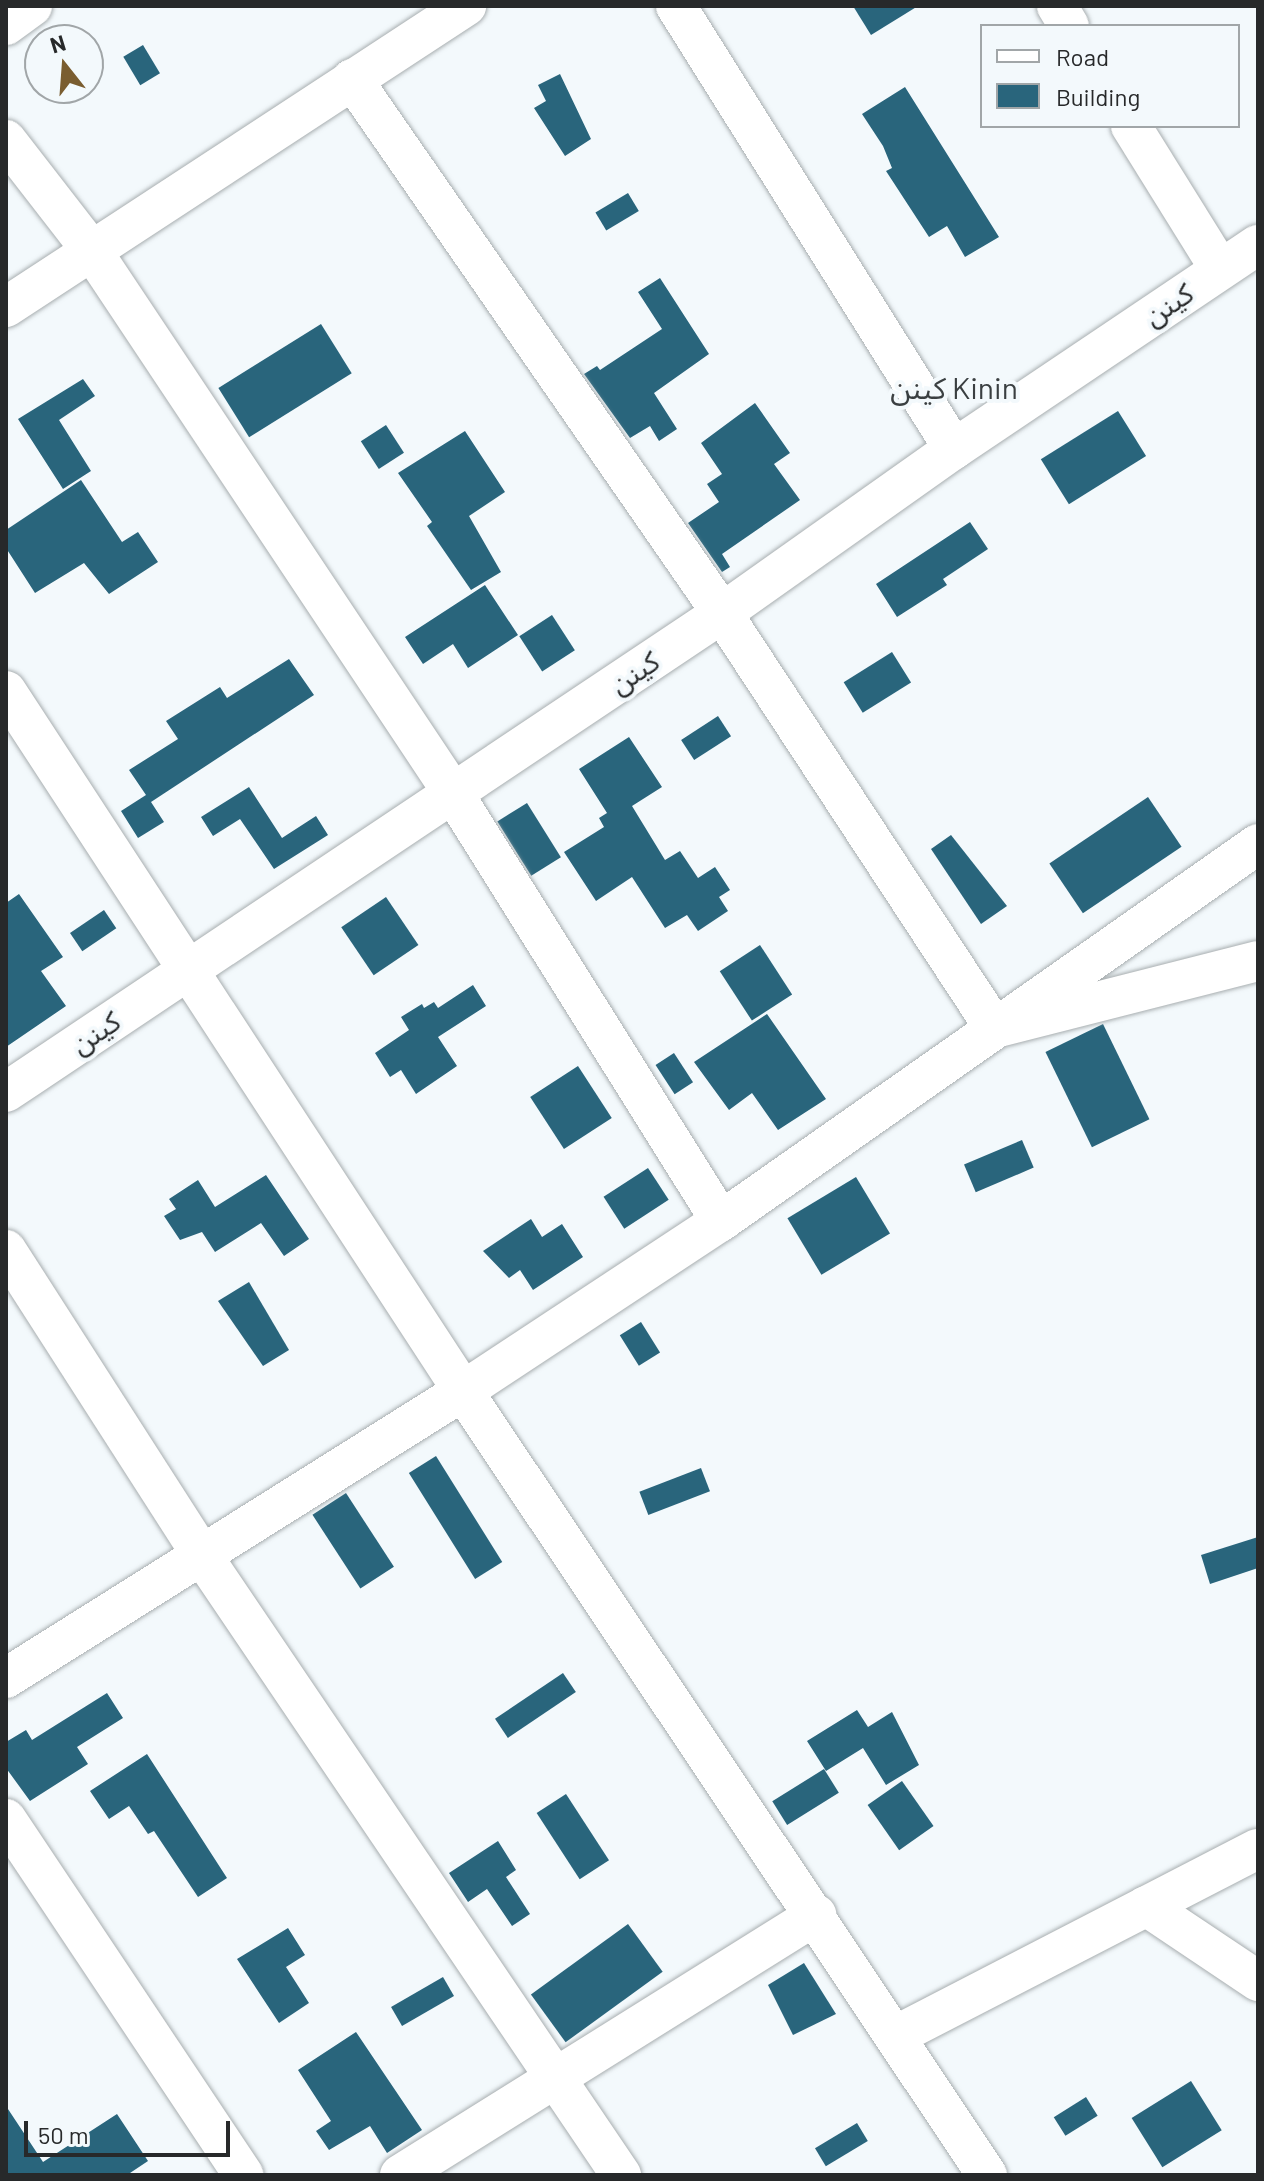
<!DOCTYPE html>
<html>
<head>
<meta charset="utf-8">
<style>
  body { margin:0 }
  #map { position:relative; width:1264px; height:2181px; overflow:hidden; background:#f3f9fc; font-family:Barlow,"Noto Sans Arabic",sans-serif }
  div>[style] { position:absolute }
  [style*='--x'] { left:calc(var(--x)*1px); top:calc(var(--y)*1px); width:calc(var(--w)*1px); rotate:calc(var(--a)*1deg) }
  .building>* { inset:0; background:#29657c; transform-origin:0 0 }
  .roads { filter:drop-shadow(0 0 2px #a8aeb0) drop-shadow(0 0 2px #a8aeb0) }
  .minor>* { height:40px; margin:-20px; padding:0 20px; transform-origin:20px; border-radius:20px; background:#fff }
  span { translate:-50% -50%; white-space:nowrap; text-align:center; line-height:1.15; -webkit-text-stroke:8px #f3f9fc; paint-order:stroke }
  .street-label { font-size:28px; color:#27292a }
  .neighbourhood-label { font-size:30px; color:#3a3f41 }
  .frame { position:absolute; inset:0; border:8px solid #27292a; pointer-events:none }
  .legend { position:absolute; left:980px; top:24px; width:260px; height:104px; box-sizing:border-box; background:#f3f9fc; border:2px solid #a1a6a8; margin:0; padding:10px 14px; list-style:none; font-size:24px; color:#27292a }
  .legend li { display:flex; align-items:center; gap:16px; height:40px }
  .legend b { width:40px; border:2px solid #a1a6a8 }
  .north { position:absolute; left:24px; top:24px; width:80px; height:80px; box-sizing:border-box; background:#f3f9fc; border:2px solid #a1a6a8; border-radius:50%; rotate:343deg; font-size:22px; font-weight:700; line-height:32px; text-align:center; color:#27292a }
  .north::after { content:''; display:block; margin:auto; width:28px; height:36px; background:#7a5d30; clip-path:polygon(50% 0,100% 100%,50% 72%,0 100%) }
  .scale { position:absolute; left:24px; top:2121px; width:206px; height:36px; box-sizing:border-box; border:4px solid #27292a; border-top:0; padding-left:10px; font-size:24px; line-height:28px; white-space:nowrap; color:#27292a; -webkit-text-stroke:6px #f3f9fc; paint-order:stroke }
</style>
</head>
<body>
<div id="map">
  <div class="building">
    <div style="clip-path:polygon(853px 6px,918px 6px,871px 35px)"></div>
    <div style="left:143px;top:45px;width:33px;height:23px;rotate:59deg"></div>
    <div style="clip-path:polygon(560px 74px,591px 139px,565px 156px,534px 108px,546px 101px,538px 85px)"></div>
    <div style="clip-path:polygon(905px 87px,999px 237px,965px 257px,947px 226px,929px 237px,886px 171px,892px 168px,883px 146px,862px 114px)"></div>
    <div style="left:628px;top:193px;width:21px;height:38px;rotate:59deg"></div>
    <div style="clip-path:polygon(660px 278px,709px 354px,654px 393px,677px 429px,659px 441px,650px 426px,630px 438px,584px 374px,597px 366px,600px 370px,662px 329px,638px 292px)"></div>
    <div style="left:321px;top:324px;width:58px;height:121px;rotate:58deg"></div>
    <div style="clip-path:polygon(83px 379px,95px 396px,59px 420px,91px 471px,63px 489px,18px 419px)"></div>
    <div style="clip-path:polygon(755px 403px,790px 453px,774px 464px,800px 500px,722px 554px,730px 567px,722px 572px,688px 523px,719px 502px,707px 484px,722px 474px,701px 443px)"></div>
    <div style="left:1118px;top:411px;width:53px;height:91px;rotate:58deg"></div>
    <div style="left:386px;top:425px;width:33px;height:30px;rotate:57deg"></div>
    <div style="clip-path:polygon(465px 431px,505px 492px,469px 516px,501px 572px,471px 590px,427px 526px,432px 522px,398px 473px)"></div>
    <div style="clip-path:polygon(81px 480px,122px 542px,138px 532px,158px 562px,109px 594px,84px 563px,35px 593px,6px 548px,6px 530px)"></div>
    <div style="clip-path:polygon(970px 522px,988px 549px,943px 579px,947px 585px,897px 617px,876px 584px)"></div>
    <div style="clip-path:polygon(485px 585px,518px 635px,468px 668px,453px 644px,423px 664px,405px 637px)"></div>
    <div style="left:552px;top:615px;width:42px;height:39px;rotate:57deg"></div>
    <div style="left:892px;top:652px;width:36px;height:57px;rotate:58deg"></div>
    <div style="clip-path:polygon(289px 659px,314px 695px,151px 802px,164px 822px,138px 838px,121px 811px,146px 795px,129px 770px,178px 739px,166px 721px,220px 687px,227px 698px)"></div>
    <div style="left:718px;top:716px;width:24px;height:44px;rotate:57deg"></div>
    <div style="clip-path:polygon(629px 737px,662px 787px,632px 806px,665px 860px,680px 851px,698px 878px,715px 867px,730px 890px,719px 897px,728px 911px,698px 931px,687px 915px,665px 928px,632px 877px,596px 901px,564px 852px,604px 827px,599px 818px,607px 813px,579px 769px)"></div>
    <div style="clip-path:polygon(249px 787px,282px 838px,316px 816px,328px 835px,274px 869px,240px 819px,213px 836px,201px 817px)"></div>
    <div style="left:1148px;top:797px;width:60px;height:119px;rotate:56deg"></div>
    <div style="left:527px;top:803px;width:64px;height:35px;rotate:58deg"></div>
    <div style="clip-path:polygon(951px 835px,1007px 906px,981px 924px,931px 849px)"></div>
    <div style="clip-path:polygon(19px 894px,63px 957px,41px 971px,66px 1006px,6px 1047px,6px 903px)"></div>
    <div style="left:386px;top:897px;width:58px;height:54px;rotate:56deg"></div>
    <div style="left:104px;top:910px;width:22px;height:41px;rotate:56deg"></div>
    <div style="left:760px;top:945px;width:59px;height:48px;rotate:57deg"></div>
    <div style="clip-path:polygon(473px 985px,486px 1006px,438px 1037px,457px 1066px,416px 1094px,401px 1070px,390px 1077px,375px 1053px,409px 1030px,401px 1017px,422px 1004px,424px 1008px,434px 1002px,438px 1008px)"></div>
    <div style="clip-path:polygon(767px 1014px,826px 1099px,778px 1130px,752px 1093px,729px 1110px,694px 1062px)"></div>
    <div style="left:1103px;top:1024px;width:106px;height:64px;rotate:64deg"></div>
    <div style="left:674px;top:1053px;width:35px;height:22px;rotate:57deg"></div>
    <div style="left:578px;top:1066px;width:62px;height:57px;rotate:57deg"></div>
    <div style="left:1022px;top:1140px;width:30px;height:63px;rotate:67deg"></div>
    <div style="left:648px;top:1168px;width:38px;height:53px;rotate:57deg"></div>
    <div style="clip-path:polygon(266px 1175px,309px 1239px,284px 1256px,261px 1223px,215px 1252px,202px 1232px,180px 1240px,164px 1216px,176px 1209px,169px 1199px,198px 1180px,215px 1207px)"></div>
    <div style="left:856px;top:1177px;width:66px;height:80px;rotate:59deg"></div>
    <div style="clip-path:polygon(531px 1219px,542px 1237px,562px 1224px,583px 1257px,533px 1290px,520px 1270px,509px 1278px,483px 1251px)"></div>
    <div style="clip-path:polygon(249px 1282px,289px 1350px,263px 1366px,218px 1301px)"></div>
    <div style="left:641px;top:1322px;width:36px;height:25px;rotate:58deg"></div>
    <div style="left:436px;top:1456px;width:125px;height:32px;rotate:58deg"></div>
    <div style="left:701px;top:1468px;width:25px;height:66px;rotate:69deg"></div>
    <div style="left:346px;top:1493px;width:88px;height:40px;rotate:57deg"></div>
    <div style="clip-path:polygon(1258px 1537px,1258px 1568px,1210px 1584px,1201px 1555px)"></div>
    <div style="left:563px;top:1673px;width:23px;height:82px;rotate:56deg"></div>
    <div style="clip-path:polygon(107px 1693px,123px 1718px,77px 1747px,88px 1764px,30px 1801px,6px 1768px,6px 1742px,26px 1730px,32px 1740px)"></div>
    <div style="clip-path:polygon(857px 1710px,868px 1727px,892px 1712px,919px 1765px,886px 1785px,863px 1748px,826px 1771px,807px 1741px)"></div>
    <div style="clip-path:polygon(147px 1754px,227px 1878px,198px 1897px,154px 1831px,148px 1834px,129px 1806px,109px 1819px,90px 1791px)"></div>
    <div style="left:824px;top:1769px;width:28px;height:61px;rotate:58deg"></div>
    <div style="left:902px;top:1781px;width:55px;height:42px;rotate:55deg"></div>
    <div style="left:566px;top:1794px;width:79px;height:35px;rotate:57deg"></div>
    <div style="clip-path:polygon(498px 1841px,516px 1870px,506px 1877px,530px 1914px,512px 1926px,487px 1889px,468px 1902px,449px 1873px)"></div>
    <div style="left:628px;top:1924px;width:59px;height:120px;rotate:54deg"></div>
    <div style="clip-path:polygon(288px 1928px,305px 1955px,286px 1967px,309px 2003px,279px 2023px,237px 1959px)"></div>
    <div style="clip-path:polygon(804px 1963px,836px 2014px,793px 2035px,768px 1985px)"></div>
    <div style="left:443px;top:1977px;width:22px;height:60px;rotate:60deg"></div>
    <div style="clip-path:polygon(356px 2032px,422px 2130px,387px 2153px,370px 2126px,329px 2150px,316px 2131px,331px 2121px,298px 2070px)"></div>
    <div style="left:1191px;top:2081px;width:58px;height:70px;rotate:58deg"></div>
    <div style="left:1086px;top:2097px;width:22px;height:38px;rotate:58deg"></div>
    <div style="clip-path:polygon(6px 2106px,43px 2162px,117px 2114px,148px 2161px,127px 2175px,6px 2175px)"></div>
    <div style="left:857px;top:2123px;width:21px;height:49px;rotate:59deg"></div>
  </div>
  <div class="roads">
    <div class="minor">
      <div style="--x:676;--y:6;--w:523;--a:57.89"></div>
      <div style="--x:1057;--y:6;--w:23;--a:59"></div>
      <div style="--x:6;--y:25;--w:32;--a:-36"></div>
      <div style="--x:352;--y:79;--w:650;--a:55.28"></div>
      <div style="--x:722;--y:613;--w:497;--a:56.7"></div>
      <div style="--x:995;--y:1028;--w:271;--a:-14.3"></div>
      <div style="--x:1131;--y:126;--w:168;--a:58.1"></div>
      <div style="--x:6;--y:140;--w:140;--a:52.2"></div>
      <div style="--x:92;--y:251;--w:651;--a:56.33"></div>
      <div style="--x:453;--y:793;--w:505;--a:57.95"></div>
      <div style="--x:6;--y:307;--w:550;--a:-33.2"></div>
      <div style="--x:6;--y:691;--w:836;--a:56.86"></div>
      <div style="--x:463;--y:1391;--w:943;--a:56.24"></div>
      <div style="--x:6;--y:1092;--w:861;--a:-33.78"></div>
      <div style="--x:722;--y:613;--w:284;--a:-35.3"></div>
      <div style="--x:954;--y:449;--w:366;--a:-33.9"></div>
      <div style="--x:6;--y:1250;--w:361;--a:57.3"></div>
      <div style="--x:201;--y:1554;--w:750;--a:55.93"></div>
      <div style="--x:6;--y:1678;--w:540;--a:-32.13"></div>
      <div style="--x:463;--y:1391;--w:309;--a:-33.4"></div>
      <div style="--x:721;--y:1221;--w:656;--a:-35.07"></div>
      <div style="--x:6;--y:1819;--w:428;--a:56.3"></div>
      <div style="--x:1146;--y:1906;--w:135;--a:33.8"></div>
      <div style="--x:895;--y:2036;--w:408;--a:-27.3"></div>
      <div style="--x:400;--y:2175;--w:491;--a:-32"></div>
    </div>
  </div>
  <div class="street-label">
    <span style="left:1168px;top:304px;rotate:-34deg">كينن</span>
    <span style="left:634px;top:672px;rotate:-34deg">كينن</span>
    <span style="left:95px;top:1032px;rotate:-34deg">كينن</span>
  </div>
  <div class="neighbourhood-label">
    <span style="left:954px;top:387px">كينن Kinin</span>
  </div>
  <div class="frame"></div>
  <ul class="legend">
  <li><b style="height:10px;background:#fff"></b>Road</li>
  <li><b style="height:22px;background:#29657c"></b>Building</li>
  </ul>
  <div class="north">N</div>
  <div class="scale">50 m</div>
</div>
</body>
</html>
